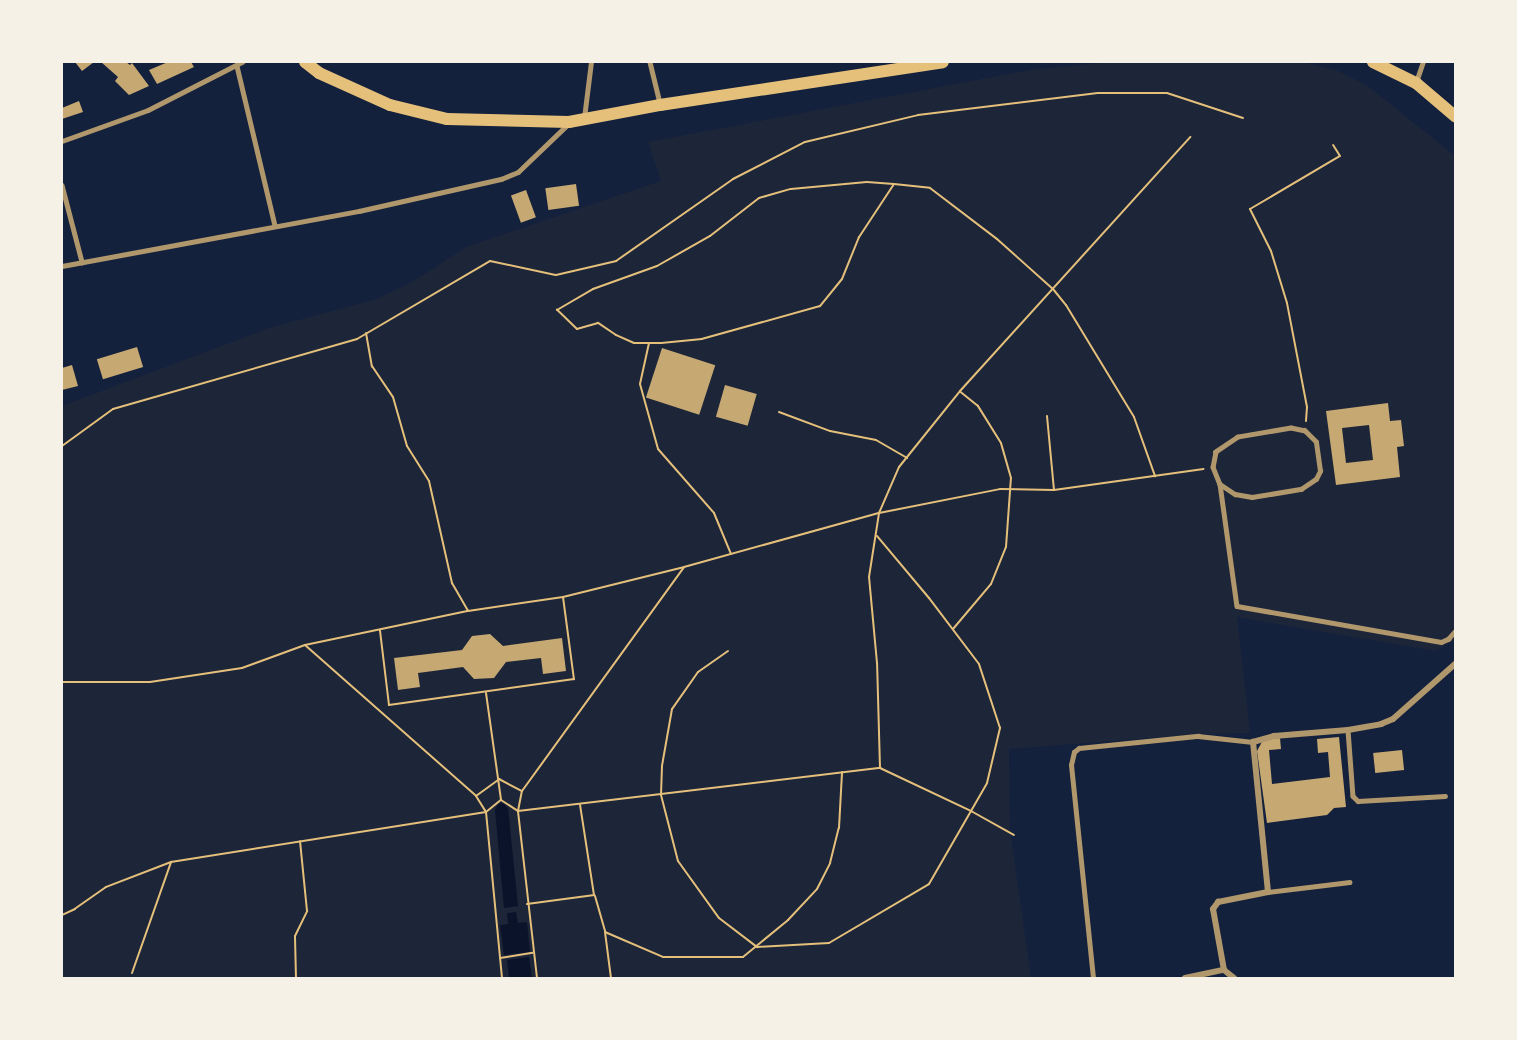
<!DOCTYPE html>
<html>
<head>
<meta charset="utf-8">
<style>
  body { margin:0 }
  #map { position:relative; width:1517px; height:1040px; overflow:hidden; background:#14213d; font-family:"Golos Text",sans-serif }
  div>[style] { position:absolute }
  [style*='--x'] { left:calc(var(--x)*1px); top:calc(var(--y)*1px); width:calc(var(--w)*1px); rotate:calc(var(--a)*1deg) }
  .green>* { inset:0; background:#1d2539 }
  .water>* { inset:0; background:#0b132b }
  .building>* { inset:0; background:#c6a872; transform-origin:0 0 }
  .path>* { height:2px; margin:-1px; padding:0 1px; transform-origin:1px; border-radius:1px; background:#e5c07b }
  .service>* { height:4.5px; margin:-2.25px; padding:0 2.25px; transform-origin:2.25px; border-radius:2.25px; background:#b1986c }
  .minor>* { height:6px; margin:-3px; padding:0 3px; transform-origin:3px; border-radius:3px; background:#b1986c }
  .secondary>* { height:12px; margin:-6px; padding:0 6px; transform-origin:6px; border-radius:6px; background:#e5c07b }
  span { translate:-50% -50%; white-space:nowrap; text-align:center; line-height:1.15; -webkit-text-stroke:6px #f6f1e7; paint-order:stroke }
  .frame { position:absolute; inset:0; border:63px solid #f6f1e7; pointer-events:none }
</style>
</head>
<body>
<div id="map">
  <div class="green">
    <div style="clip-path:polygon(1110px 62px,1302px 62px,1336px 70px,1368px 86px,1455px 156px,1455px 640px,1435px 651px,1237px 617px,1250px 733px,1203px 734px,1009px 749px,1010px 830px,1031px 978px,62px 978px,62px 406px,269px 328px,377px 299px,414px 281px,466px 247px,661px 181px,648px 142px,1030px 70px)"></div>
  </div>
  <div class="water">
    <div style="clip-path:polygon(499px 803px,504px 804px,508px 808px,518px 906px,504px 908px,495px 810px)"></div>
    <div style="clip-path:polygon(516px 912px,518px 923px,527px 922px,530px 952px,504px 955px,500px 925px,508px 924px,507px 913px)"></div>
    <div style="clip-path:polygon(529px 957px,532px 978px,509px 978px,507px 960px)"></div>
  </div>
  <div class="building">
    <div style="clip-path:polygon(75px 62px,94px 62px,82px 71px)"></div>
    <div style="clip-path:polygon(101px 62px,126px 62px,130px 65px,132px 63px,149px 86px,129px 95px,115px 81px,118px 77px)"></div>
    <div style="clip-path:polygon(168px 62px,191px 62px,194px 67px,157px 84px,149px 70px)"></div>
    <div style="clip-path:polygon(79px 101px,83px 112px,62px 119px,62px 108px)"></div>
    <div style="left:576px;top:184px;width:22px;height:31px;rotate:82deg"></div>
    <div style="left:526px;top:190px;width:29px;height:16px;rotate:70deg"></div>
    <div style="left:137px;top:347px;width:21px;height:42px;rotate:73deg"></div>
    <div style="left:662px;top:348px;width:56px;height:52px;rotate:18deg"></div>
    <div style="clip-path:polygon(72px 365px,78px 386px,62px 390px,62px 368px)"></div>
    <div style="left:725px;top:385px;width:33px;height:33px;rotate:16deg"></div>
    <div style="clip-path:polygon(evenodd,1388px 403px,1390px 421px,1401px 420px,1404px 446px,1397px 447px,1400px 477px,1336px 485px,1326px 411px,1388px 403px,1369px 425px,1373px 460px,1346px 463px,1342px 428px,1369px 425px)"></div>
    <div style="clip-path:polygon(490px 634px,503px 646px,562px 638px,566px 671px,543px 674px,541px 658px,506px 662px,494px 678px,474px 679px,463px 667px,418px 673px,420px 687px,398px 690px,394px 658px,462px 650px,472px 636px)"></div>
    <div style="clip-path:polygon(1339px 737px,1346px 807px,1334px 808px,1327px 815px,1267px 823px,1257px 751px,1263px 740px,1280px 738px,1281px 749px,1269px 750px,1272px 784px,1330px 777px,1328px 752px,1318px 753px,1317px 739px)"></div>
    <div style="left:1402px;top:750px;width:20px;height:29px;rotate:84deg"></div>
  </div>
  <div class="path">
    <div style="--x:894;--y:184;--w:64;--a:123.4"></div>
    <div style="--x:859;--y:237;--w:45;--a:112"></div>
    <div style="--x:842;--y:279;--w:35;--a:129"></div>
    <div style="--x:820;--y:306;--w:123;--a:164.4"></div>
    <div style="--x:702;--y:339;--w:41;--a:174.4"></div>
    <div style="--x:661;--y:343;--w:27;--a:180"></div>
    <div style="--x:634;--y:343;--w:20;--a:-156"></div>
    <div style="--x:616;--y:335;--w:22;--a:-146"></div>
    <div style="--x:598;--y:323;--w:22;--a:164"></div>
    <div style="--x:577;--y:329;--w:28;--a:-136"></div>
    <div style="--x:557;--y:310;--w:42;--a:-30.3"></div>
    <div style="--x:593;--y:289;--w:68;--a:-19.8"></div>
    <div style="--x:657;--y:266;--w:61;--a:-29.5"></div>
    <div style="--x:710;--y:236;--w:62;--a:-37.8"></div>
    <div style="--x:759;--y:198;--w:33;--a:-16"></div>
    <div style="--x:791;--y:189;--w:76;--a:-5.3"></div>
    <div style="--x:867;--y:182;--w:27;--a:4"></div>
    <div style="--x:894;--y:184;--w:36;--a:6"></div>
    <div style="--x:930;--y:188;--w:84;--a:37.3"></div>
    <div style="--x:997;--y:239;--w:75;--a:41.8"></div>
    <div style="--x:1053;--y:289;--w:21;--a:51"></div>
    <div style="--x:1066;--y:305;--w:131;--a:58.7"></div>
    <div style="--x:1134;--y:417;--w:63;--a:70.4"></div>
    <div style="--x:366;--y:333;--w:34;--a:80"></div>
    <div style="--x:372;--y:366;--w:37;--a:56"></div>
    <div style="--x:393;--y:397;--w:51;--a:74.1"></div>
    <div style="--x:407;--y:446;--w:41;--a:57.8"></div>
    <div style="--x:429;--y:481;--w:105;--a:77.3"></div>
    <div style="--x:452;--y:583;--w:32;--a:60"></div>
    <div style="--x:649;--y:343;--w:42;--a:102.4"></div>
    <div style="--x:640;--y:384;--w:67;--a:74.5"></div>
    <div style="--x:658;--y:449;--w:85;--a:48.8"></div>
    <div style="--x:714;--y:513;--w:44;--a:67.5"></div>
    <div style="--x:779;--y:412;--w:54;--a:20.4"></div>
    <div style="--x:830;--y:431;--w:47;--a:11.1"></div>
    <div style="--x:876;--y:440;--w:36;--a:30"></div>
    <div style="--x:1047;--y:416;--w:74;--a:84.6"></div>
    <div style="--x:1306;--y:421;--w:14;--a:-86"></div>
    <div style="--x:1307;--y:407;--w:106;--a:-100.9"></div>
    <div style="--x:1287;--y:303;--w:54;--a:-107.1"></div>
    <div style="--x:1271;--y:251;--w:47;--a:-116.6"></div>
    <div style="--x:1250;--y:209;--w:104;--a:-30.5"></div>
    <div style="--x:1340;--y:156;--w:13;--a:-122"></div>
    <div style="--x:62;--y:446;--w:63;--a:-36"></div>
    <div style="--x:113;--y:409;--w:254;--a:-16"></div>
    <div style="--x:357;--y:339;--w:154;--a:-30.4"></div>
    <div style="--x:490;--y:261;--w:67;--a:12"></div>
    <div style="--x:556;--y:275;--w:62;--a:-13.1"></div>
    <div style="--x:616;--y:261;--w:143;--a:-35"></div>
    <div style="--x:733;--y:179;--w:81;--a:-27.2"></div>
    <div style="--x:805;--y:142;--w:116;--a:-13.4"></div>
    <div style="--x:918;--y:115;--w:181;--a:-7"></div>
    <div style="--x:1098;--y:93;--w:69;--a:0"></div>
    <div style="--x:1167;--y:93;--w:80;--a:18.2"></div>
    <div style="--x:563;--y:597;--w:125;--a:-13.9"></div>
    <div style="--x:684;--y:567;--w:202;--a:-15.5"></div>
    <div style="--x:879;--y:513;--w:123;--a:-11.2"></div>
    <div style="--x:1000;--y:489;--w:54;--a:1.1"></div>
    <div style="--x:1054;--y:490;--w:151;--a:-8"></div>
    <div style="--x:953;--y:629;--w:59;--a:-49.8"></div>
    <div style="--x:991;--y:584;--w:40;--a:-68"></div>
    <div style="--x:1006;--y:547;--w:69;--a:-85.9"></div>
    <div style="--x:1011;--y:478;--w:36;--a:-106"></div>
    <div style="--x:1001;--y:443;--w:44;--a:-121.9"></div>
    <div style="--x:978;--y:406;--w:22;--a:-141"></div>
    <div style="--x:305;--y:645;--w:167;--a:-11.8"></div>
    <div style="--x:468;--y:611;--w:96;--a:-8.4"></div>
    <div style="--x:563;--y:597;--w:83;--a:82.4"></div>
    <div style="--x:574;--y:679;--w:187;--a:172"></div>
    <div style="--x:389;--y:705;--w:75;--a:-96.9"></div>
    <div style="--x:728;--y:651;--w:37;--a:145"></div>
    <div style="--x:698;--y:672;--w:45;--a:125.1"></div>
    <div style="--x:672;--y:709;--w:58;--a:100"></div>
    <div style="--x:662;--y:766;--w:29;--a:92"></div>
    <div style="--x:661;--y:795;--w:68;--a:75.6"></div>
    <div style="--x:678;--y:861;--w:70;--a:54.3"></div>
    <div style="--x:719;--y:918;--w:48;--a:37.3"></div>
    <div style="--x:757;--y:947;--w:72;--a:-3.2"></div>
    <div style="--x:829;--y:943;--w:116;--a:-30.5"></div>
    <div style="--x:929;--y:884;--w:116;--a:-60.1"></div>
    <div style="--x:987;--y:783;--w:57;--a:-76.7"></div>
    <div style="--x:1000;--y:728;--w:67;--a:-108.2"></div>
    <div style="--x:979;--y:664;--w:83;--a:-127.1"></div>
    <div style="--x:929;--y:598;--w:81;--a:-130"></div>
    <div style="--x:62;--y:682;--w:88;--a:0"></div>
    <div style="--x:150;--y:682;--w:93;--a:-8.7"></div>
    <div style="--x:242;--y:668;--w:67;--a:-20.1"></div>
    <div style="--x:305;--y:645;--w:228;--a:41.4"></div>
    <div style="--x:476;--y:796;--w:19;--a:58"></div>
    <div style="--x:486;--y:812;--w:319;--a:171"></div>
    <div style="--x:171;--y:862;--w:70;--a:159"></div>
    <div style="--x:106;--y:887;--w:38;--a:145"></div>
    <div style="--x:75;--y:909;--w:14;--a:155"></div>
    <div style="--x:486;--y:693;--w:108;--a:82"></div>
    <div style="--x:880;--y:768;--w:101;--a:25.3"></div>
    <div style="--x:971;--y:811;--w:49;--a:29.2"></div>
    <div style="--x:476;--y:796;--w:29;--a:-36"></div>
    <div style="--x:499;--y:779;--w:26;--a:28"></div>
    <div style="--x:595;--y:896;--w:37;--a:74"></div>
    <div style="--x:605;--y:932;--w:46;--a:82.6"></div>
    <div style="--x:527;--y:904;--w:68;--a:-7.7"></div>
    <div style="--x:594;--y:895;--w:91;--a:-98.8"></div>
    <div style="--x:605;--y:932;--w:63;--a:23.3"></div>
    <div style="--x:663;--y:957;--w:80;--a:0"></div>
    <div style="--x:743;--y:957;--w:58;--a:-39.4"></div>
    <div style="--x:788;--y:920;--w:42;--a:-46.9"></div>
    <div style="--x:817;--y:889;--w:29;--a:-63"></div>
    <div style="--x:830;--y:863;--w:36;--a:-76"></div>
    <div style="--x:839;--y:828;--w:56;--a:-86.9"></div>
    <div style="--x:500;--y:958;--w:33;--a:-9"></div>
    <div style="--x:132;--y:973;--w:118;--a:-70.6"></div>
    <div style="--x:296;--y:978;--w:42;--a:-91.4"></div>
    <div style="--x:295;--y:936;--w:28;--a:-64"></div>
    <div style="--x:307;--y:911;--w:70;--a:-95.7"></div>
    <div style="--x:502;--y:978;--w:167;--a:-95.5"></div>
    <div style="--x:486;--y:812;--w:19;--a:-39"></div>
    <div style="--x:501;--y:800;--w:20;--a:33"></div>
    <div style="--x:518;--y:811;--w:365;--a:-6.8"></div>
    <div style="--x:880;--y:768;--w:105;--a:-91.6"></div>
    <div style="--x:877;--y:663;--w:86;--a:-95.3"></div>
    <div style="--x:869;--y:577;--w:65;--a:-81.1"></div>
    <div style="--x:879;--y:513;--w:50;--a:-66.5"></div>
    <div style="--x:899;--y:467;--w:97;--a:-51.2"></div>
    <div style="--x:960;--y:391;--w:343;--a:-47.8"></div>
    <div style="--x:537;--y:978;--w:168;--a:-96.5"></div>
    <div style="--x:518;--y:811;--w:20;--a:-79"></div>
    <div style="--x:522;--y:791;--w:276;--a:-54.1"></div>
  </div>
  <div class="service">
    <div style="--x:650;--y:62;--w:42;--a:76.3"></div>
    <div style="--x:237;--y:66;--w:163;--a:76.6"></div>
    <div style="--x:1416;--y:82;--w:21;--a:-71"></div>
    <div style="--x:584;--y:118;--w:56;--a:-82.9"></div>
    <div style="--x:62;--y:141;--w:91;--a:-19.8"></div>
    <div style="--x:148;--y:110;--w:106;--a:-27.1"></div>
    <div style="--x:62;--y:185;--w:80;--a:75.4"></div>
    <div style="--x:62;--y:266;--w:302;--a:-10.5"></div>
    <div style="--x:359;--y:211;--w:146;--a:-12.7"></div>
    <div style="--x:501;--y:179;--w:18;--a:-22"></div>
    <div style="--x:518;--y:172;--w:69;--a:-43.8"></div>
    <div style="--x:1220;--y:484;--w:18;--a:34"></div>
    <div style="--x:1235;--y:494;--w:17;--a:10"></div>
    <div style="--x:1252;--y:497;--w:50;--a:-9.3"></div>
    <div style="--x:1301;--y:489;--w:18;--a:-34"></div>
    <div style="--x:1316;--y:479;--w:9;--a:-63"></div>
    <div style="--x:1320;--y:471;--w:29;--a:-98"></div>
    <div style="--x:1316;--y:442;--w:16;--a:-135"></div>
    <div style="--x:1305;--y:431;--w:14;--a:-168"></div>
    <div style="--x:1291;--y:428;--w:54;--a:170.4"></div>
    <div style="--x:1238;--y:437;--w:27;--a:146"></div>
    <div style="--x:1216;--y:452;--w:15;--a:101"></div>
    <div style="--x:1213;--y:467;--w:18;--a:68"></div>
    <div style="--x:1220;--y:484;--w:123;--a:82.1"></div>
    <div style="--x:1237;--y:606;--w:207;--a:10"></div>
    <div style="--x:1441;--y:642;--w:8;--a:-23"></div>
    <div style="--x:1448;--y:639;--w:12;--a:-48"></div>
    <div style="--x:1348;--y:730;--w:66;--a:85.7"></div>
    <div style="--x:1353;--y:796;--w:7;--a:45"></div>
    <div style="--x:1358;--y:801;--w:87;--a:-3.3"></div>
    <div style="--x:1268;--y:892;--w:82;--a:-7"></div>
    <div style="--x:1093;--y:978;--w:214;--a:-95.9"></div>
    <div style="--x:1071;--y:765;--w:13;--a:-77"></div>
    <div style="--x:1074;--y:752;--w:6;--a:-39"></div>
    <div style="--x:1079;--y:748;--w:120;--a:-5.8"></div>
    <div style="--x:1198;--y:736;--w:55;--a:6.2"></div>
  </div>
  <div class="minor">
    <div style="--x:1224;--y:970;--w:62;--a:-100.2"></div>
    <div style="--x:1213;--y:909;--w:9;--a:-54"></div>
    <div style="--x:1218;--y:902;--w:51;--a:-11.3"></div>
    <div style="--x:1268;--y:892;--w:151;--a:-95.7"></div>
    <div style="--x:1253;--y:742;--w:22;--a:-16"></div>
    <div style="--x:1274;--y:736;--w:74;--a:-4.6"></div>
    <div style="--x:1348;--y:730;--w:34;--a:-10"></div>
    <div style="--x:1381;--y:724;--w:13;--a:-23"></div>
    <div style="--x:1393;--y:719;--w:84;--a:-41.6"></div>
    <div style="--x:1185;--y:978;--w:40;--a:-12"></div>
    <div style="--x:1224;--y:970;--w:13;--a:39"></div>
  </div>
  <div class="secondary">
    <div style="--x:305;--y:62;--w:18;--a:38"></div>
    <div style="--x:319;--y:73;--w:78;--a:24.3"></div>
    <div style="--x:390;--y:105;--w:59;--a:13.8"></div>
    <div style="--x:447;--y:119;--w:122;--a:1.4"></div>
    <div style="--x:569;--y:122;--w:93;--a:-10.6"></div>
    <div style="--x:660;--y:105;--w:286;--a:-8.6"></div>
    <div style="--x:1373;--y:62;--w:48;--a:26"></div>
    <div style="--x:1416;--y:83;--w:52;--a:40.4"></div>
  </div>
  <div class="frame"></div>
</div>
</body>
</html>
